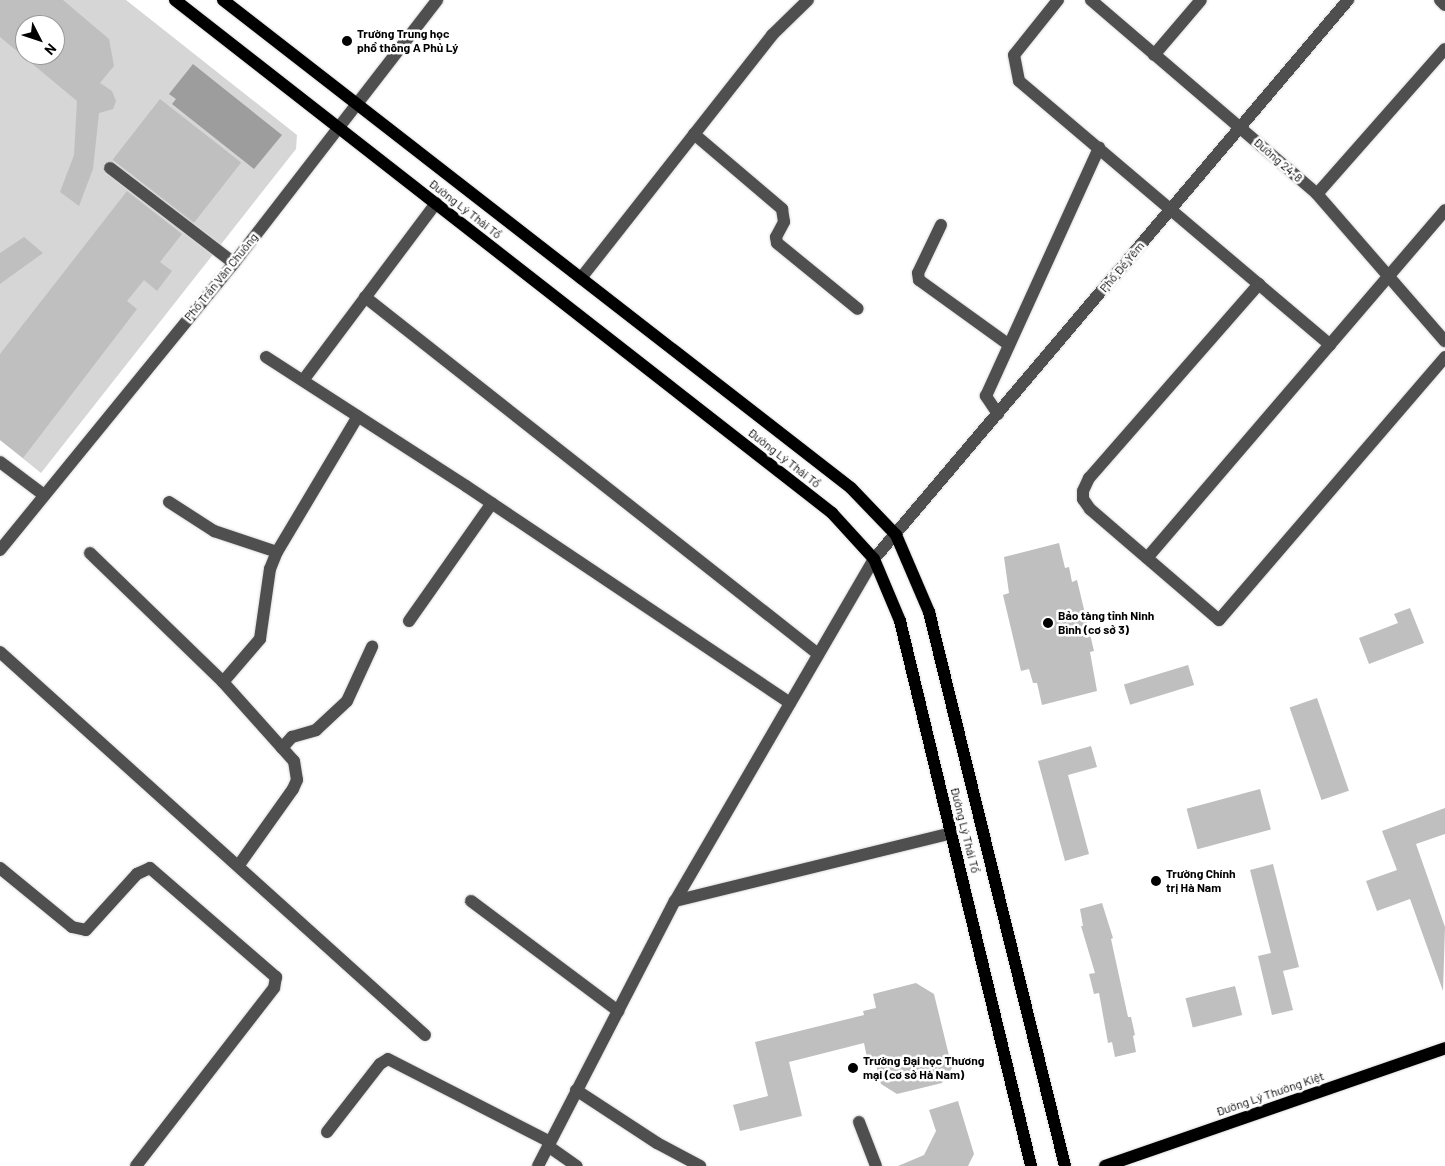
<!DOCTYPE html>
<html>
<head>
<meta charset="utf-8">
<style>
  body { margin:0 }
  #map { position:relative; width:1445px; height:1166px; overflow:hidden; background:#fff; font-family:Barlow,sans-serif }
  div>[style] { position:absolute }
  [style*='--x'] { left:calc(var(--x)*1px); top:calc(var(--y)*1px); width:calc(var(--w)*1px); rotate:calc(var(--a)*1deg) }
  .green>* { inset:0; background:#d6d6d6 }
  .water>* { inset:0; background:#9d9d9d }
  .building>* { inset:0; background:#bfbfbf; transform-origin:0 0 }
  .roads { filter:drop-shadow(0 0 1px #dbdbdb) drop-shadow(0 0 1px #dbdbdb) }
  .minor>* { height:12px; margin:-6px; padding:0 6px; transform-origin:6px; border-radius:6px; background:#4f4f4f }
  .major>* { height:12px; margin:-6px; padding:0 6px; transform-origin:6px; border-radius:6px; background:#000 }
  .dots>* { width:14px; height:14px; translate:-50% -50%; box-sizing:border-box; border:2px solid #fff; border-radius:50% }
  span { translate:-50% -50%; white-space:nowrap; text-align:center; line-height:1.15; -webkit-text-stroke:5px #fff; paint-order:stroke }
  .poi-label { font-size:12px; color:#000; font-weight:700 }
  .left { translate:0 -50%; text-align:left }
  .street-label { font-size:12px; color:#000 }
  .north { position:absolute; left:15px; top:15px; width:50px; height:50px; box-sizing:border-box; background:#fff; border:1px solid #999; border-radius:50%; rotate:131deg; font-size:14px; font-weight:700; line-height:20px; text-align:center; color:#000 }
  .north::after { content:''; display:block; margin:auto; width:18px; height:22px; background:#000; clip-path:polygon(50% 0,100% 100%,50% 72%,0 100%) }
</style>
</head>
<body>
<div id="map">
  <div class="green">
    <div style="clip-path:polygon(evenodd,0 0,126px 0,297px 135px,296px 149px,41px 473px,0 440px,0 0,25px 25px,55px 25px,55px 55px,25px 55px,25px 25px)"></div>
  </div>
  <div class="water">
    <div style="clip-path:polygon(193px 64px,282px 135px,254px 169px,172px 104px,176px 99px,169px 94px)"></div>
  </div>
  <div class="building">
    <div style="clip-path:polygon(evenodd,0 0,63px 0,109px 39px,114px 66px,100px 83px,112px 91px,116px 101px,113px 109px,99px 113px,93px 169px,79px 206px,60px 192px,74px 155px,77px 101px,0 37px,0 0,25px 25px,55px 25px,55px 55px,25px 55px,25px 25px)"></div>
    <div style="left:160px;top:99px;width:103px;height:77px;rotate:38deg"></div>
    <div style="clip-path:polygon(127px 191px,182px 234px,160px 262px,172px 271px,157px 291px,144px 280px,127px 301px,137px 309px,23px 458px,0 440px,0 354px)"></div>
    <div style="clip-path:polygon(24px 237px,43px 253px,0 284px,0 253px)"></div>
    <div style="clip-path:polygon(1059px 543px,1065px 568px,1069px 567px,1072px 582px,1077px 580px,1094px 651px,1090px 652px,1097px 691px,1042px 705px,1037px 683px,1033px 683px,1029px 669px,1021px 671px,1003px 595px,1009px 593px,1004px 557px)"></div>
    <div style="clip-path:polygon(1410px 608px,1424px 643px,1369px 664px,1359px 638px,1398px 623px,1394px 614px)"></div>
    <div style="left:1188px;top:665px;width:21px;height:67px;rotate:73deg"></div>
    <div style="left:1317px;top:698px;width:98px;height:29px;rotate:71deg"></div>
    <div style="clip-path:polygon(1091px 746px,1097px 767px,1068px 775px,1089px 854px,1065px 861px,1038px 761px)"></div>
    <div style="left:1260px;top:789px;width:42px;height:76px;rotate:75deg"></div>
    <div style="clip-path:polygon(1445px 808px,1445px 834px,1416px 844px,1445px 927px,1443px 991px,1410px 899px,1377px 911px,1366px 881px,1397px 870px,1382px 831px)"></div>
    <div style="clip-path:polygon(1273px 864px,1299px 967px,1283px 971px,1293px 1010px,1272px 1015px,1258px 956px,1271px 953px,1250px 870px)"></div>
    <div style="clip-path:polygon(1102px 903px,1113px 938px,1111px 939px,1128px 1017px,1131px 1017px,1135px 1035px,1133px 1036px,1136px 1052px,1115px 1057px,1112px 1042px,1108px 1043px,1099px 993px,1094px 994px,1089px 974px,1095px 973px,1081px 926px,1083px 926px,1080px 909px)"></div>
    <div style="clip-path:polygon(916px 983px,934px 994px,952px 1068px,942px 1083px,897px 1094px,881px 1084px,874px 1057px,867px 1058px,864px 1043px,789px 1062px,802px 1116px,740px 1131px,733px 1105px,768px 1096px,755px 1042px,864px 1015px,863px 1011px,876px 1008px,873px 994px)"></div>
    <div style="left:1235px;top:986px;width:30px;height:51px;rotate:76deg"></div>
    <div style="clip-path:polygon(958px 1101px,974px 1154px,968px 1166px,898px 1166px,924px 1155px,936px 1131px,929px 1110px)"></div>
  </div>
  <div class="roads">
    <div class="minor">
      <div style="--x:1058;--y:0;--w:70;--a:128.7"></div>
      <div style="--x:1014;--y:55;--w:26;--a:79"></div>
      <div style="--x:1019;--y:81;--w:408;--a:40.3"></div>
      <div style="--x:1091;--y:0;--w:298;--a:40.6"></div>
      <div style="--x:1317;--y:194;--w:195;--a:49"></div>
      <div style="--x:1440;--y:0;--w:7;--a:45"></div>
      <div style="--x:1154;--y:55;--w:72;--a:-49.5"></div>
      <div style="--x:694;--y:134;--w:116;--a:40.4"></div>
      <div style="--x:782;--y:209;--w:13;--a:81"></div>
      <div style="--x:784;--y:222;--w:17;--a:118"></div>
      <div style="--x:776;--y:237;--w:6;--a:81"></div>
      <div style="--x:777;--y:243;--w:104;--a:39.2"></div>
      <div style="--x:110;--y:168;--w:156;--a:37.5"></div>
      <div style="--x:1317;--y:194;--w:193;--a:-48.6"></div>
      <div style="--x:941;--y:225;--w:53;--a:115.6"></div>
      <div style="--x:918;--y:273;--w:7;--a:82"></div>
      <div style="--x:919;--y:280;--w:111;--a:35.8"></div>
      <div style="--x:581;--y:278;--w:309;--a:-51.8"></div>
      <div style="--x:772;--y:35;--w:50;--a:-44.2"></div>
      <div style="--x:1259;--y:284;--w:258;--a:131.2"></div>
      <div style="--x:1089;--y:478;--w:14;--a:115"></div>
      <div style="--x:1083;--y:491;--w:8;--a:90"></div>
      <div style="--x:1083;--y:499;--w:12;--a:55"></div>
      <div style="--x:1090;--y:509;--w:170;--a:40.7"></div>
      <div style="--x:1219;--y:620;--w:347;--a:-49.3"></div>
      <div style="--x:365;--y:297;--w:577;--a:38.24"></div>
      <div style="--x:266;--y:357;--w:238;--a:32.8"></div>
      <div style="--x:466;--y:486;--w:390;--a:33.8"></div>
      <div style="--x:304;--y:379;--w:220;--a:-53.1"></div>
      <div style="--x:998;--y:414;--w:22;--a:-124"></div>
      <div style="--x:986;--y:396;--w:273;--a:-65.5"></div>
      <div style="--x:0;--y:462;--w:55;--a:36.9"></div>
      <div style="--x:169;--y:502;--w:54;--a:32.8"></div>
      <div style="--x:214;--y:531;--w:66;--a:18.4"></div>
      <div style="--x:0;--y:550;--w:370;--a:-50.8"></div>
      <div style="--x:234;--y:263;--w:332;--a:-52.3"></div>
      <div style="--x:90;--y:553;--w:185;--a:44.1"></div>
      <div style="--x:223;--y:682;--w:106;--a:48.1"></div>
      <div style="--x:294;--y:761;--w:19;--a:81"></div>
      <div style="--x:297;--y:780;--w:10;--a:114"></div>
      <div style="--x:293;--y:789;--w:93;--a:125.4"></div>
      <div style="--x:1147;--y:558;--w:458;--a:-49.4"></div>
      <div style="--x:409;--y:621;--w:144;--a:-54.9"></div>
      <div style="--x:0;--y:652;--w:572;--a:42.02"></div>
      <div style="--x:223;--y:682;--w:57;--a:-49.3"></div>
      <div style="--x:260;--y:639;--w:71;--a:-81.9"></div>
      <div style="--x:270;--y:569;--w:18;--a:-68"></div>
      <div style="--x:277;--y:552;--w:158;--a:-59.2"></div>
      <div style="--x:282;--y:748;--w:15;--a:-48"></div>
      <div style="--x:292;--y:737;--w:25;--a:-16"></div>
      <div style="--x:316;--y:730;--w:42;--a:-43.1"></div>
      <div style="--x:347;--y:701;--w:60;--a:-65.2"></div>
      <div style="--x:0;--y:868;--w:93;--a:39.3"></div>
      <div style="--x:72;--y:927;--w:14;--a:12"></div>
      <div style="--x:86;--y:930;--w:76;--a:-47.7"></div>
      <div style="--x:137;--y:874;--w:14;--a:-25"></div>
      <div style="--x:150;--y:868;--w:167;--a:40.9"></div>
      <div style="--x:276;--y:977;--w:11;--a:100"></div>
      <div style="--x:274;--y:988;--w:225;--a:127.8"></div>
      <div style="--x:471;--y:901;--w:184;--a:36.8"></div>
      <div style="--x:675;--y:901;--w:284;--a:-13.8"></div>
      <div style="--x:576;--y:1090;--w:97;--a:33.2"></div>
      <div style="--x:657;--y:1143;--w:49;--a:28.1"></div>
      <div style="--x:859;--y:1122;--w:47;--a:68.9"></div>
      <div style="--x:327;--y:1132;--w:86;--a:-52.1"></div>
      <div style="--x:380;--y:1064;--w:9;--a:-32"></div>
      <div style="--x:388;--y:1059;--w:182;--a:27.1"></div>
      <div style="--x:548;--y:1146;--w:35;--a:35"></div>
      <div style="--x:538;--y:1166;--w:298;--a:-62.7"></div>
      <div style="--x:675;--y:901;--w:396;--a:-59.8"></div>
      <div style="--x:874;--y:559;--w:733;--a:-49.7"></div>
    </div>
    <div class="major">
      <div style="--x:175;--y:0;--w:834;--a:37.98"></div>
      <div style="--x:832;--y:513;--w:62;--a:47.6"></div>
      <div style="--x:874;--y:559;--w:67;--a:67.2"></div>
      <div style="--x:900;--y:621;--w:561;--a:76.48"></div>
      <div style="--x:223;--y:0;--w:795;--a:37.85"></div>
      <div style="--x:851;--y:488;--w:65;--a:46.2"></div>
      <div style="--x:896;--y:535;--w:84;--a:66.8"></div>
      <div style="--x:929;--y:612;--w:570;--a:76.21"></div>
      <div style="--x:1105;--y:1166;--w:360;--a:-19.1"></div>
    </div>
  </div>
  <div class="dots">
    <div style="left:347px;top:41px;background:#000"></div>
    <div style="left:1048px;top:623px;background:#000"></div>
    <div style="left:1156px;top:881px;background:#000"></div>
    <div style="left:853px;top:1068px;background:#000"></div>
  </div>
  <div class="poi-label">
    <span class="left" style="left:357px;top:41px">Trường Trung học<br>phổ thông A Phủ Lý</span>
    <span class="left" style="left:1058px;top:623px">Bảo tàng tỉnh Ninh<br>Bình (cơ sở 3)</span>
    <span class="left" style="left:1166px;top:881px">Trường Chính<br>trị Hà Nam</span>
    <span class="left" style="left:863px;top:1068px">Trường Đại học Thương<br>mại (cơ sở Hà Nam)</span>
  </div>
  <div class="street-label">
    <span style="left:1278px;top:160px;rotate:41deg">Đường 24-8</span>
    <span style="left:465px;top:209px;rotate:38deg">Đường Lý Thái Tổ</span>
    <span style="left:1122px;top:267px;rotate:-50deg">Phố Đề Yêm</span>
    <span style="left:221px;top:277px;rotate:-51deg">Phố Trần Văn Chuông</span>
    <span style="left:784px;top:458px;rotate:38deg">Đường Lý Thái Tổ</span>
    <span style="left:965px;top:830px;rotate:76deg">Đường Lý Thái Tổ</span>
    <span style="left:1270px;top:1094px;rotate:-19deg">Đường Lý Thường Kiệt</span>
  </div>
  <div class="north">N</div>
</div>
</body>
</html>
